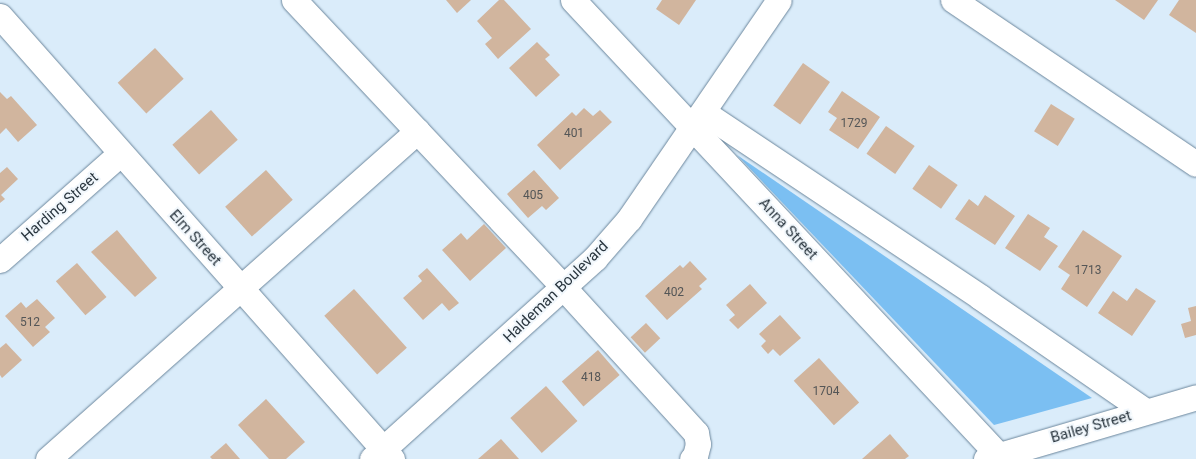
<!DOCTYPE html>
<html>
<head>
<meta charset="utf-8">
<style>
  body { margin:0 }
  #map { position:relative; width:1196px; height:459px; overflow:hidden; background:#daecfa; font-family:Roboto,sans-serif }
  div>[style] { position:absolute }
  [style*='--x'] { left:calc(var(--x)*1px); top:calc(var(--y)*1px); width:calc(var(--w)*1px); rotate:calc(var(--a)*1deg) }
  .green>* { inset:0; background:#7bbff2 }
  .building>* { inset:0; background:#d1b59e; transform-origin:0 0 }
  .roads { filter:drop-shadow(0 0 1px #6b869c) drop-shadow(0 0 1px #6b869c) }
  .minor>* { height:25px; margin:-12.5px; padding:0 12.5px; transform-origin:12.5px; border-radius:12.5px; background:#fff }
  span { translate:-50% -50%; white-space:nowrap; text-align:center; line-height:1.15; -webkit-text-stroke:4px #f1f7fc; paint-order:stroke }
  .number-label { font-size:12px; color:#545657 }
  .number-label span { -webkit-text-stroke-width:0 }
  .street-label { font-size:15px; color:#2a363f }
</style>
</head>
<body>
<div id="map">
  <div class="green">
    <div style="clip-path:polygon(737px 155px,1092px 398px,994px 425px)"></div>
  </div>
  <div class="building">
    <div style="clip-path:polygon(446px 0,471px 0,457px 13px)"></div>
    <div style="clip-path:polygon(499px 0,504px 0,531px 29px,498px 59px,485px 44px,492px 38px,477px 21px)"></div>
    <div style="clip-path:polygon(662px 0,696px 0,679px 25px,656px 9px)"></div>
    <div style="clip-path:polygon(1115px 0,1158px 0,1144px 20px)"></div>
    <div style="clip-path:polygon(1179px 0,1196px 0,1196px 33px,1169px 15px)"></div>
    <div style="clip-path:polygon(537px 42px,550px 55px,545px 59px,560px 75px,536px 97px,509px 68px)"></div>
    <div style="left:155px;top:48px;width:42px;height:51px;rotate:47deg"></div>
    <div style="left:803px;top:63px;width:33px;height:52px;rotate:35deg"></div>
    <div style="clip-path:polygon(842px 91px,880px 117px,858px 149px,829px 130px,837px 118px,828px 112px)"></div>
    <div style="clip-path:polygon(0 92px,7px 99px,11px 96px,37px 125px,18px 142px,6px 128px,0 134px)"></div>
    <div style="left:1051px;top:104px;width:28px;height:32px;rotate:32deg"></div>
    <div style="clip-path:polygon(584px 108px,593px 116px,600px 110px,612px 122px,560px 170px,537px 145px,572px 112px,576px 116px)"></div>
    <div style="left:211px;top:110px;width:40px;height:52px;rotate:48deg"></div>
    <div style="left:886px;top:126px;width:35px;height:34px;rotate:35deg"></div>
    <div style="left:929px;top:165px;width:35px;height:29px;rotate:35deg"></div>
    <div style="clip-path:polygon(7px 167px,18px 179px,1px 195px,5px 199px,0 203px,0 173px)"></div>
    <div style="left:266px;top:170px;width:40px;height:55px;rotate:48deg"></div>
    <div style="clip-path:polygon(534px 170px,559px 198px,546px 210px,542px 206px,528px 218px,507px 194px)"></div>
    <div style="clip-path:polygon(985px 195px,1015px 216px,995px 245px,955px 219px,969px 199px,978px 206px)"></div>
    <div style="clip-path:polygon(1028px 214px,1050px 228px,1044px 237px,1058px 246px,1040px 271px,1005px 248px)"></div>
    <div style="clip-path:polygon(484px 224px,506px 248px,470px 281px,442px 250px,461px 233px,467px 240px)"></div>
    <div style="clip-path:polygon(117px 230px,157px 278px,135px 297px,91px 252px)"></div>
    <div style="clip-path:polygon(1083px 230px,1122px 256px,1087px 307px,1061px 289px,1070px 275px,1058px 267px)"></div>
    <div style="clip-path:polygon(690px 261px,707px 279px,699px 286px,702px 289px,667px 320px,645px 296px,680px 265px,683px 268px)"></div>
    <div style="left:77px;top:263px;width:45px;height:28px;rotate:49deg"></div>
    <div style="clip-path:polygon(427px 268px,459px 303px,449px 311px,442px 303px,423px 320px,403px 298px,422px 281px,418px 276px)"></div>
    <div style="clip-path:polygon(750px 284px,767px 303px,738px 329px,729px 320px,735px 315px,726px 305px)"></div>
    <div style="clip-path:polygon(1136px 288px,1156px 301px,1132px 336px,1098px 313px,1113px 291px,1127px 301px)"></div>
    <div style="left:354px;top:289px;width:79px;height:40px;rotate:48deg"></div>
    <div style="clip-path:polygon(37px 299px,55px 318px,45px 327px,50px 332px,33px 347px,5px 316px,21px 302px,26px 308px)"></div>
    <div style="clip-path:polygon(1196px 306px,1196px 335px,1185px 338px,1181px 324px,1191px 321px,1188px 308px)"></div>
    <div style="clip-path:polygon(780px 315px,801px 338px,780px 356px,773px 349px,768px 354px,761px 346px,766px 341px,759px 334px)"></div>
    <div style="left:646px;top:323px;width:21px;height:21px;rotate:47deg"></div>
    <div style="clip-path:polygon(6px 343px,22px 360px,2px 378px,0 375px,0 348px)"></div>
    <div style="left:598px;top:350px;width:33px;height:48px;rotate:49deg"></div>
    <div style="left:819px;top:358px;width:60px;height:34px;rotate:48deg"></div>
    <div style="left:546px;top:386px;width:47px;height:48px;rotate:48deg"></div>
    <div style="clip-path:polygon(266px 399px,305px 442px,286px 459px,269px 459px,238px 425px)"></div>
    <div style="clip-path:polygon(890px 434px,909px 456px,905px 459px,862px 459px)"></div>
    <div style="clip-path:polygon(501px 439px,519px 459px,478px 459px)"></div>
    <div style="clip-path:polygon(226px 443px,240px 459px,212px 459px,210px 457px)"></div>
  </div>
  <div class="roads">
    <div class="minor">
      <div style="--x:294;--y:0;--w:395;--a:46.8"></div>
      <div style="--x:564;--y:288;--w:196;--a:47.7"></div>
      <div style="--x:696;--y:433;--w:11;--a:80"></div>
      <div style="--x:698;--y:444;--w:12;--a:104"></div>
      <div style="--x:695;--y:456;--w:4;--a:135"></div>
      <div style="--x:573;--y:0;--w:628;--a:46.93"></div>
      <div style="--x:953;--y:0;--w:293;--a:34"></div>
      <div style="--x:0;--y:16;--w:592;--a:48.5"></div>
      <div style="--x:703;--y:112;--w:333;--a:33.7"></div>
      <div style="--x:980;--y:297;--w:201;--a:34.6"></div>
      <div style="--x:0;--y:260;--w:160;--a:-41.5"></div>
      <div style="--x:48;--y:459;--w:494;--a:-41.6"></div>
      <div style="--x:372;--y:459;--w:300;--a:-42"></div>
      <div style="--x:595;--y:258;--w:52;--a:-48.9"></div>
      <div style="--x:629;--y:219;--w:265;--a:-55.6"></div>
      <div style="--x:986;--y:459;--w:219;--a:-16.4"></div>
    </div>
  </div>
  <div class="number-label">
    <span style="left:854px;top:124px">1729</span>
    <span style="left:574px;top:134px">401</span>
    <span style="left:533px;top:196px">405</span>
    <span style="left:1088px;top:271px">1713</span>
    <span style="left:674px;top:293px">402</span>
    <span style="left:30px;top:323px">512</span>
    <span style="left:591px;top:378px">418</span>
    <span style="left:826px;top:392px">1704</span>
  </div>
  <div class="street-label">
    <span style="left:60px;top:207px;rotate:-41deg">Harding Street</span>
    <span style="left:788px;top:229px;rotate:47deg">Anna Street</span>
    <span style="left:195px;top:238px;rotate:48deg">Elm Street</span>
    <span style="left:556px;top:292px;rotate:-44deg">Haldeman Boulevard</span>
    <span style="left:1091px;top:427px;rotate:-16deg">Bailey Street</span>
  </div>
</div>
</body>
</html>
